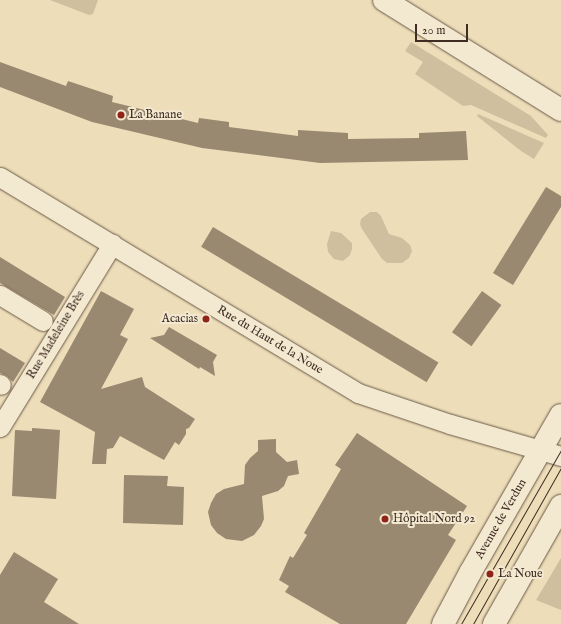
<!DOCTYPE html>
<html>
<head>
<meta charset="utf-8">
<style>
  body { margin:0 }
  #map { position:relative; width:561px; height:624px; overflow:hidden; background:#edddb8; font-family:"IM FELL English",serif }
  div>[style] { position:absolute }
  [style*='--x'] { left:calc(var(--x)*1px); top:calc(var(--y)*1px); width:calc(var(--w)*1px); rotate:calc(var(--a)*1deg) }
  .green>* { inset:0; background:#cfbf9f }
  .building>* { inset:0; background:#998970; transform-origin:0 0 }
  .roads { filter:drop-shadow(0 0 1px #6a5948) drop-shadow(0 0 1px #6a5948) }
  .street>* { height:19px; margin:-9.5px; padding:0 9.5px; transform-origin:9.5px; border-radius:9.5px; background:#f3e9d1 }
  .secondary>* { height:22px; margin:-11px; padding:0 11px; transform-origin:11px; border-radius:11px; background:#f3e9d1 }
  .tram>* { height:1px; margin:-0.5px; padding:0 0.5px; transform-origin:0.5px; border-radius:0.5px; background:#3f2d23 }
  .dots>* { width:11px; height:11px; translate:-50% -50%; box-sizing:border-box; border:2px solid #f3e9d1; border-radius:50% }
  span { translate:-50% -50%; white-space:nowrap; text-align:center; line-height:1.15; -webkit-text-stroke:4px #f3e9d1; paint-order:stroke }
  .poi-label { font-size:12px; color:#3f2d23 }
  .left { translate:0 -50%; text-align:left }
  .right { translate:-100% -50%; text-align:right }
  .street-label { font-size:12px; color:#3f2d23 }
  .scale { position:absolute; left:415px; top:24px; width:53px; height:18px; box-sizing:border-box; border:2px solid #3f2d23; border-top:0; padding-left:5px; font-size:12px; line-height:14px; white-space:nowrap; color:#3f2d23; -webkit-text-stroke:3px #f3e9d1; paint-order:stroke }
</style>
</head>
<body>
<div id="map">
  <div class="green">
    <div style="clip-path:polygon(50px 0,98px 0,93px 14px,89px 15px)"></div>
    <div style="clip-path:polygon(411px 42px,531px 116px,548px 135px,546px 138px,471px 105px,463px 106px,415px 74px,423px 62px,405px 51px)"></div>
    <div style="clip-path:polygon(478px 114px,544px 143px,534px 159px,521px 151px,477px 116px)"></div>
    <div style="clip-path:polygon(370px 212px,377px 212px,381px 216px,389px 234px,402px 238px,410px 245px,412px 251px,409px 258px,402px 263px,387px 263px,382px 259px,362px 229px,360px 224px,361px 219px)"></div>
    <div style="clip-path:polygon(331px 231px,341px 233px,352px 243px,352px 249px,350px 255px,343px 261px,334px 259px,328px 252px,327px 244px)"></div>
    <div style="clip-path:polygon(561px 558px,561px 610px,536px 600px)"></div>
  </div>
  <div class="building">
    <div style="clip-path:polygon(0 62px,66px 86px,68px 81px,113px 96px,112px 102px,198px 123px,199px 118px,229px 122px,229px 127px,298px 136px,298px 130px,348px 133px,348px 139px,419px 138px,419px 133px,466px 131px,468px 160px,320px 163px,202px 148px,92px 122px,0 87px)"></div>
    <div style="clip-path:polygon(546px 187px,561px 196px,561px 207px,513px 285px,493px 273px)"></div>
    <div style="left:213px;top:227px;width:263px;height:23px;rotate:31deg"></div>
    <div style="clip-path:polygon(0 257px,65px 297px,54px 315px,0 283px)"></div>
    <div style="clip-path:polygon(101px 291px,134px 309px,120px 335px,128px 339px,101px 389px,142px 377px,145px 387px,195px 419px,189px 428px,186px 429px,186px 434px,179px 445px,175px 442px,164px 460px,120px 436px,113px 448px,107px 449px,106px 464px,92px 464px,95px 432px,40px 402px)"></div>
    <div style="left:482px;top:291px;width:24px;height:51px;rotate:36deg"></div>
    <div style="clip-path:polygon(169px 327px,217px 355px,213px 362px,215px 376px,200px 367px,199px 369px,150px 338px,164px 335px)"></div>
    <div style="clip-path:polygon(0 348px,25px 363px,13px 382px,7px 376px,0 373px)"></div>
    <div style="clip-path:polygon(32px 428px,60px 430px,56px 499px,12px 496px,15px 430px,32px 431px)"></div>
    <div style="clip-path:polygon(357px 433px,467px 506px,448px 535px,456px 540px,406px 624px,340px 624px,285px 592px,289px 586px,279px 580px,290px 556px,293px 558px,307px 535px,304px 533px,341px 469px,335px 465px)"></div>
    <div style="clip-path:polygon(276px 439px,276px 452px,287px 462px,297px 460px,299px 474px,288px 476px,284px 486px,278px 491px,262px 496px,264px 519px,261px 526px,254px 535px,242px 541px,226px 539px,217px 533px,211px 525px,208px 512px,211px 503px,216px 494px,224px 489px,244px 484px,245px 465px,250px 458px,258px 451px,258px 440px)"></div>
    <div style="clip-path:polygon(124px 475px,168px 476px,167px 486px,184px 487px,183px 525px,123px 523px)"></div>
    <div style="clip-path:polygon(14px 552px,58px 579px,44px 602px,79px 624px,0 624px,0 575px)"></div>
  </div>
  <div class="roads">
    <div class="street">
      <div style="--x:0;--y:177;--w:418;--a:31.1"></div>
      <div style="--x:358;--y:393;--w:97;--a:18.6"></div>
      <div style="--x:450;--y:424;--w:116;--a:16.1"></div>
      <div style="--x:0;--y:295;--w:50;--a:31.2"></div>
      <div style="--x:0;--y:384;--w:1;--a:45"></div>
      <div style="--x:0;--y:427;--w:215;--a:-58.5"></div>
    </div>
    <div class="secondary">
      <div style="--x:384;--y:0;--w:208;--a:31.9"></div>
      <div style="--x:443;--y:624;--w:58;--a:-62.1"></div>
      <div style="--x:470;--y:573;--w:182;--a:-60.1"></div>
      <div style="--x:494;--y:624;--w:136;--a:-60.4"></div>
    </div>
  </div>
  <div class="tram">
    <div style="--x:461;--y:624;--w:201;--a:-60.1"></div>
    <div style="--x:473;--y:624;--w:179;--a:-60.6"></div>
  </div>
  <div class="dots">
    <div style="left:121px;top:115px;background:#8f2418"></div>
    <div style="left:206px;top:319px;background:#8f2418"></div>
    <div style="left:385px;top:519px;background:#8f2418"></div>
    <div style="left:490px;top:574px;background:#8f2418"></div>
  </div>
  <div class="poi-label">
    <span class="left" style="left:129px;top:115px">La Banane</span>
    <span class="right" style="left:198px;top:319px">Acacias</span>
    <span class="left" style="left:393px;top:519px">Hôpital Nord 92</span>
    <span class="left" style="left:498px;top:574px">La Noue</span>
  </div>
  <div class="street-label">
    <span style="left:56px;top:335px;rotate:-59deg">Rue Madeleine Brès</span>
    <span style="left:270px;top:340px;rotate:31deg">Rue du Haut de la Noue</span>
    <span style="left:501px;top:519px;rotate:-60deg">Avenue de Verdun</span>
  </div>
  <div class="scale">20 m</div>
</div>
</body>
</html>
